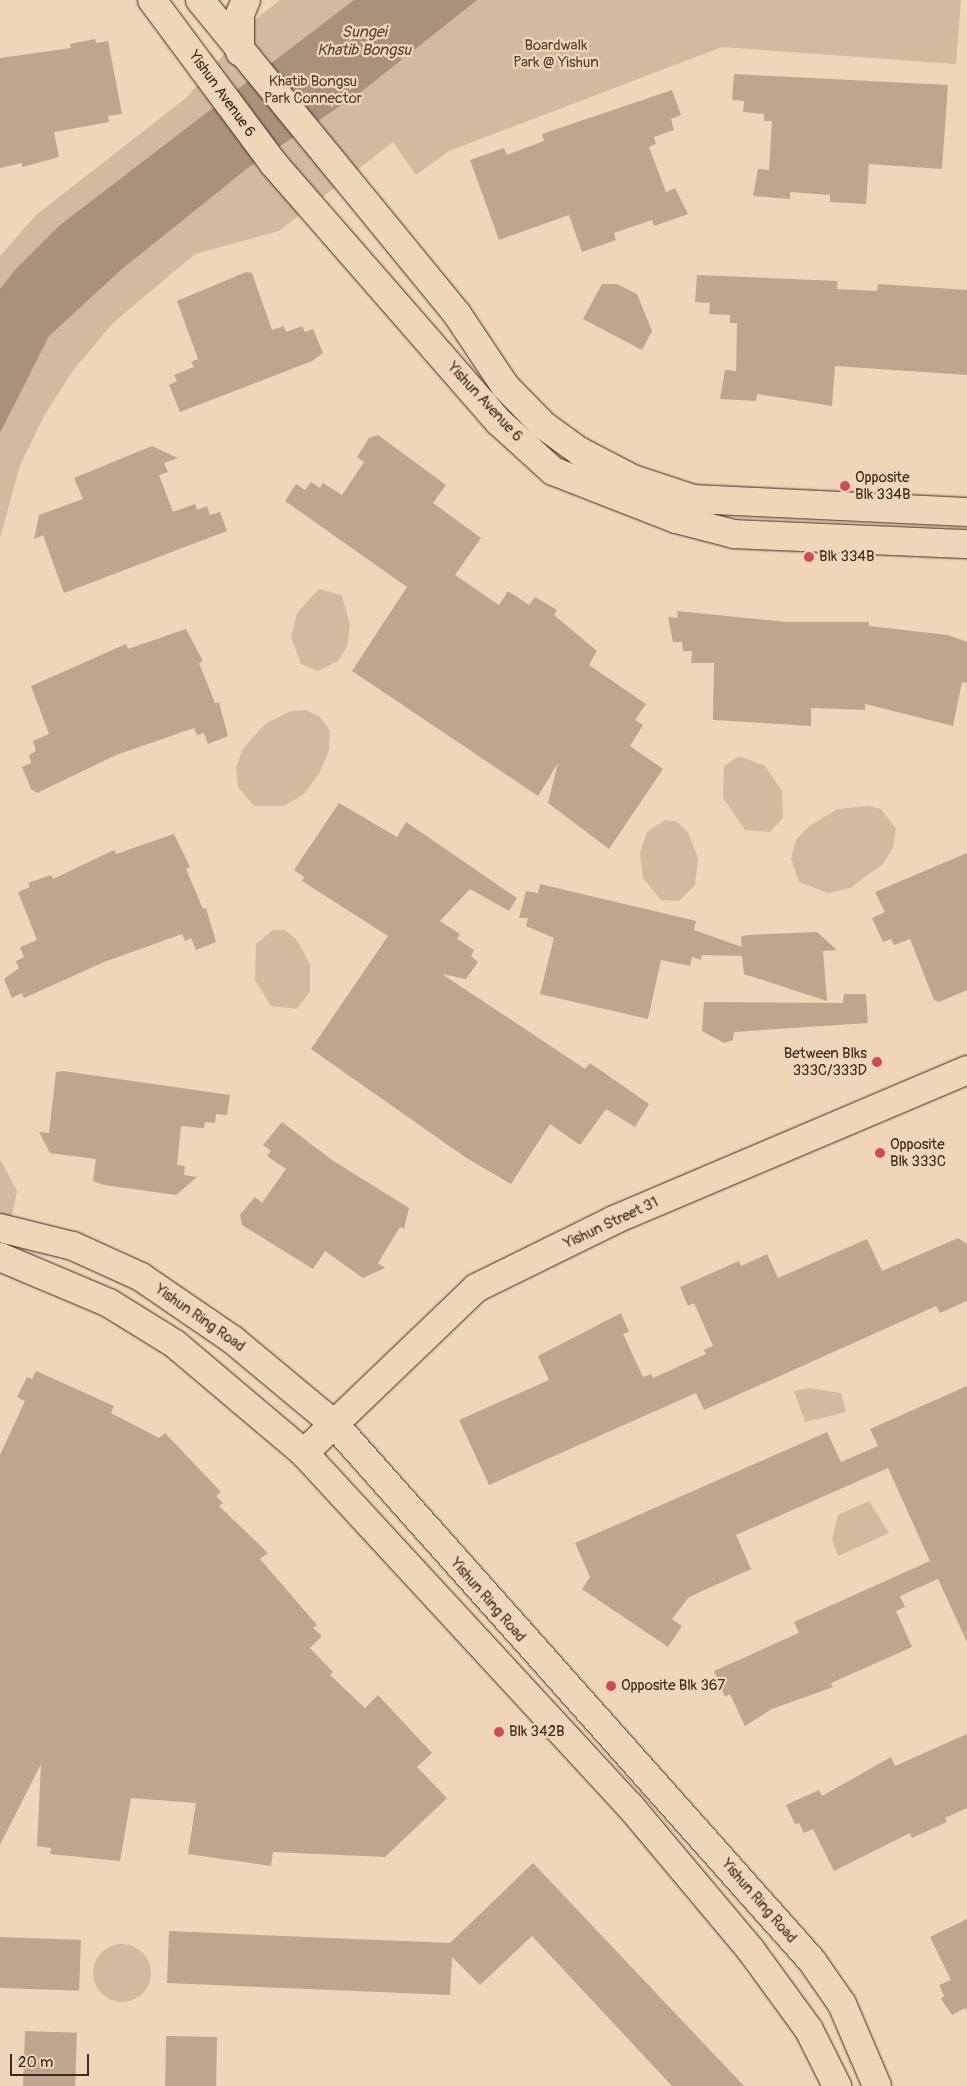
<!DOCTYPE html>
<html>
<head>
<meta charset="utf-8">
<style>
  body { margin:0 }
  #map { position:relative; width:967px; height:2086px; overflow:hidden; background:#f0d6b7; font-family:Pangolin,sans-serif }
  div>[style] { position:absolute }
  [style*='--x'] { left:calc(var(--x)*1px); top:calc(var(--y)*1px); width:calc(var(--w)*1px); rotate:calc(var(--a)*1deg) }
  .green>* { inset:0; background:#d2ba9e }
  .round { border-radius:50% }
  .water>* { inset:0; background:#a8927b }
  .building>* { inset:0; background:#bea68c; transform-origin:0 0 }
  .roads { filter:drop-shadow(0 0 1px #3b2a1e) drop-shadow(0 0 1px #3b2a1e) }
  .minor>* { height:28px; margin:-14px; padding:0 14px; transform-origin:14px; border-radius:14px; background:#f0d6b7 }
  .major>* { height:28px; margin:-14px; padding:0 14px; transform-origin:14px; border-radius:14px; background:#f0d6b7 }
  .dots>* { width:14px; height:14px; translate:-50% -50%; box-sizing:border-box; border:2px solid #f0d6b7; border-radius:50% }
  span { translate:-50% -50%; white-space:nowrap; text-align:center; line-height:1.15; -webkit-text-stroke:4.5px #f0d6b7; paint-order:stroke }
  .park-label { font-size:15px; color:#524031 }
  .street-label { font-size:15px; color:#3b2a1e }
  .poi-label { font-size:15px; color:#3b2a1e }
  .left { translate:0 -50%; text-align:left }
  .right { translate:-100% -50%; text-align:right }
  .water-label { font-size:16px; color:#564435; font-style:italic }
  .scale { position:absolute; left:10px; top:2054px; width:79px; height:22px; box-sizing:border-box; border:2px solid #3b2a1e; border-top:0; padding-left:6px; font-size:15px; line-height:18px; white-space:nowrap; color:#3b2a1e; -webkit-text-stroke:4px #f0d6b7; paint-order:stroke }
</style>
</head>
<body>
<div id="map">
  <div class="green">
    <div style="clip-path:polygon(280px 0,961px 0,956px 64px,722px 47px,449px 151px,416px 175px,393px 142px,279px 231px,195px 254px,113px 323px,74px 369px,44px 416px,20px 465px,0 538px,0 256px,36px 215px,186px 98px,251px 23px)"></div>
    <div style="clip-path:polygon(319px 589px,342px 595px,350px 626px,347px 646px,338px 661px,318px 671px,301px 664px,291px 637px,297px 613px)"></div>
    <div style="clip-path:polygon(306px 710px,320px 717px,330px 731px,329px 750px,320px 772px,304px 794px,284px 806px,254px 806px,238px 787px,236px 767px,243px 749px,265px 724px,291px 711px)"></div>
    <div style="clip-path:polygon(739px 756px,765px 766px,782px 791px,783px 818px,770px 832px,745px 830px,723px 798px,724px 766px)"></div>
    <div style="clip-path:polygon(868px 806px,881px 809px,896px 829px,893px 847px,883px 864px,850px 888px,828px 893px,799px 882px,791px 859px,796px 840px,809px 826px,838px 809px)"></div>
    <div style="clip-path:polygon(665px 820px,677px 822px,688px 832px,698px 858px,695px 885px,679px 901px,661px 900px,643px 878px,640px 853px,647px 832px)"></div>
    <div style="clip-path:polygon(273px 930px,285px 930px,296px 939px,310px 964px,310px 991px,297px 1009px,271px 1006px,255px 980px,256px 944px)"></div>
    <div style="clip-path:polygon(0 1159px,17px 1191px,0 1274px)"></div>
    <div style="clip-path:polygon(810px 1388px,841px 1393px,846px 1412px,805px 1422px,794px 1391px)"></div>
    <div style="clip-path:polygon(869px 1501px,889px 1533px,838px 1556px,832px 1539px,838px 1515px)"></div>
    <div class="round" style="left:93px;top:1944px;width:58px;height:58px"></div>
  </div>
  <div class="water">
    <div style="clip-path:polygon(354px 0,477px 0,361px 92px,249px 167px,122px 269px,49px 336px,0 433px,0 289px,15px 270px,60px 225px)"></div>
  </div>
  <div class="building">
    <div style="clip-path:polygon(95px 39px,96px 43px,108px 41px,122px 114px,108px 116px,109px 122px,54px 132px,59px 157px,22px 167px,22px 163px,0 168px,0 58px,71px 48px,70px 44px)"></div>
    <div style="clip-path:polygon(734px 74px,948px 85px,942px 169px,869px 164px,866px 204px,830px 202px,830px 195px,790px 192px,790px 199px,753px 196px,758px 169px,769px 170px,772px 121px,764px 121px,764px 114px,743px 112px,744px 101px,732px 100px)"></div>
    <div style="clip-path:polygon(672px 90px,681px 115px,671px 119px,674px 130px,654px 137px,656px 144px,649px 147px,666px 192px,675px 188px,688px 214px,654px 226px,652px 220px,614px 233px,616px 240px,582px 252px,569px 215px,499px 240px,470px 160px,504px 148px,507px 155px,544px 141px,542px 134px)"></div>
    <div style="clip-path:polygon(246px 272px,252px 273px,272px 330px,284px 326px,286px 332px,302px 326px,305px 332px,313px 329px,323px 353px,312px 361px,180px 412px,169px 385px,177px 381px,174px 375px,194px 367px,191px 362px,198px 359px,177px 301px)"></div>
    <div style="clip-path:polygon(697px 275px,838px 281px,837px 289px,877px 291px,878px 284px,967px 290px,967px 375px,835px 366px,832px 406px,757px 394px,756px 401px,720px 399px,725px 370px,736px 371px,737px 323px,730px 323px,730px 315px,709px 314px,710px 303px,695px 302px)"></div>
    <div style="clip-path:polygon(602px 284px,617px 284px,637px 294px,652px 331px,642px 350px,583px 319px)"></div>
    <div style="clip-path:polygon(378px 435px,446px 485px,433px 503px,481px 538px,455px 575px,499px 605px,508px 591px,529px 605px,535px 597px,557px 610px,554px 615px,597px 651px,589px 665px,646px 704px,635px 720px,643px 725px,630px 746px,663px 769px,609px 849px,548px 803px,558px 763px,538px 796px,352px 671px,407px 587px,285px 501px,296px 484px,305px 490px,311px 482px,320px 488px,323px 483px,342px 495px,364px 462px,357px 457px,369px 438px)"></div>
    <div style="clip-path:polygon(152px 446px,178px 458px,164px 463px,168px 472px,159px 475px,173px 512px,195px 504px,197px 510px,207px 506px,210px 515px,220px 512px,227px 531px,64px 593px,43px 535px,34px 539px,39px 515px,83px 499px,74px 478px)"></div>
    <div style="clip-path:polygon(677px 611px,787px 622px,869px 622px,869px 626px,948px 635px,967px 642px,967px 683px,962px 682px,953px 726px,865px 704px,865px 710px,811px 708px,811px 726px,713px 720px,714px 663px,691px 663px,692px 651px,683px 651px,682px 642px,673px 642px,668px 617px,678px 618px)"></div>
    <div style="clip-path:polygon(186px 629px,203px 661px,199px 663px,215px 703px,219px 702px,228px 736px,208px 744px,204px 733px,197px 735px,194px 728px,116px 755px,37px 793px,31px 789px,22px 767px,31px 763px,29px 755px,36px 751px,33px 741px,49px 734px,31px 686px,126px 644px,128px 649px)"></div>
    <div style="clip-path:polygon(339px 803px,397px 837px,406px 822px,517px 898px,509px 911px,470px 889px,440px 921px,460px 934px,457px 939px,474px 950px,471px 956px,478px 962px,466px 979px,442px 974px,585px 1069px,590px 1063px,649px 1104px,635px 1127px,606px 1109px,580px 1145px,550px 1124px,511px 1184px,465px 1157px,311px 1049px,388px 936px,302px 881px,304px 877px,294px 870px)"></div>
    <div style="clip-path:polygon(174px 834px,190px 867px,186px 869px,203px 909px,206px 908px,216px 942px,196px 950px,191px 938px,185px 941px,182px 934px,104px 962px,24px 998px,22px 993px,12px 998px,4px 979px,19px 968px,16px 961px,24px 957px,20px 947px,37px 940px,18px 892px,30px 887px,28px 883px,51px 875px,53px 879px,114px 850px,116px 854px)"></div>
    <div style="clip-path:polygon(967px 853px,967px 990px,939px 1002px,934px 1000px,910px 939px,894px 945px,891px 939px,883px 942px,872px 918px,885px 912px,875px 892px)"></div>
    <div style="clip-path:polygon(540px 884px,696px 921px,694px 930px,742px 947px,741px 937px,746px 935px,817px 932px,837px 950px,823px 951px,827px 1001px,744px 974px,742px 956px,702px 955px,701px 960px,692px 957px,690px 966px,661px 960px,648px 1019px,540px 994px,554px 938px,526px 926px,528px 918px,519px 918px,526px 891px,538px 893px)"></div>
    <div style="clip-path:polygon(844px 994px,866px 994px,868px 1023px,734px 1032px,733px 1040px,724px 1043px,702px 1031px,704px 1002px,843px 1003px)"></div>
    <div style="clip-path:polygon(63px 1071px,230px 1095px,227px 1115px,216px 1114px,215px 1123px,205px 1122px,204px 1128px,181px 1126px,177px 1165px,185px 1166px,184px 1175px,197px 1177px,176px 1195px,104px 1185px,93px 1181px,96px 1159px,50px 1153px,39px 1132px,49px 1133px,56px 1072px)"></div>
    <div style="clip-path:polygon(282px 1122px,332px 1160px,409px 1208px,404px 1229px,400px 1227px,378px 1263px,385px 1268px,363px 1278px,325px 1251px,313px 1269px,242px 1225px,240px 1215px,255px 1197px,262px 1203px,286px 1169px,267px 1156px,271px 1151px,263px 1145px)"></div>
    <div style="clip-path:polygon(958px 1238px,967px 1244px,967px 1301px,940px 1313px,936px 1306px,704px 1410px,696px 1393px,489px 1485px,459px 1420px,549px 1380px,538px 1356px,621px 1313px,629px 1332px,623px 1334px,643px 1377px,651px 1374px,653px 1378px,706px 1354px,704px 1350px,713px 1346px,694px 1303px,688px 1306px,680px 1287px,739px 1261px,741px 1266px,767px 1254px,778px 1278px,867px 1239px,882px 1271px)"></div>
    <div style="clip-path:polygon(36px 1371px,114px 1406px,111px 1413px,159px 1438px,165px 1433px,221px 1492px,216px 1496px,223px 1503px,219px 1506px,268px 1553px,260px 1559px,317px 1625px,313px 1628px,322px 1636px,310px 1648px,333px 1672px,330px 1675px,365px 1708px,378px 1695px,432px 1753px,417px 1767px,447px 1798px,385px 1857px,273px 1852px,271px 1866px,188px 1854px,196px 1803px,131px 1798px,120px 1861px,50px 1854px,51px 1848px,37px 1846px,41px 1764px,0 1845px,0 1455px,25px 1401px,17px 1397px,27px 1377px,32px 1379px)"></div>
    <div style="clip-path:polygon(967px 1386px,967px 1642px,938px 1579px,900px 1596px,905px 1607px,896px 1611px,912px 1647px,831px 1683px,833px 1687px,772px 1709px,745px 1726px,730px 1694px,725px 1697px,714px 1671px,799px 1633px,794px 1622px,930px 1561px,888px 1468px,736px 1535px,751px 1569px,689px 1597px,672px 1619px,682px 1626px,668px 1647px,582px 1589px,590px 1577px,575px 1543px,827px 1432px,841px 1462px,878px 1446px,870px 1429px)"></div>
    <div style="clip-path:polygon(967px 1734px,967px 1808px,945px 1818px,947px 1822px,912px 1838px,910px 1833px,834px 1871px,813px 1829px,804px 1833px,799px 1823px,795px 1824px,786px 1805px,819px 1790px,822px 1796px,891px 1757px,895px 1766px)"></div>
    <div style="clip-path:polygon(533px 1863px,744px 2086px,672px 2086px,532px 1936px,480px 1985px,452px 1957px,450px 1995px,167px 1983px,169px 1931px,450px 1943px)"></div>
    <div style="clip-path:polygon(967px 1919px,967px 2012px,965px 2008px,952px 2015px,941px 1999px,944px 1996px,939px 1985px,951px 1980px,930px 1937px)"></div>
    <div style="left:0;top:1937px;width:81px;height:51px;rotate:2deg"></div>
    <div style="left:25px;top:2031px;width:52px;height:55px;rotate:2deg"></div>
    <div style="left:166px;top:2036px;width:51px;height:50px;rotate:1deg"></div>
  </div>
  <div class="roads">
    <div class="minor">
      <div style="--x:304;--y:1453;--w:238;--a:-43.8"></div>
      <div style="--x:476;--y:1288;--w:154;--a:-26.2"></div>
      <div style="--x:614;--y:1220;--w:384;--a:-23"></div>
    </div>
    <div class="major">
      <div style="--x:152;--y:0;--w:203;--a:53.4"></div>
      <div style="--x:273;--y:163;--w:344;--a:48.9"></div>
      <div style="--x:499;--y:422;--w:73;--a:42.2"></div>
      <div style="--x:553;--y:471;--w:132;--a:21.3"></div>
      <div style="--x:676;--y:519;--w:60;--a:14.5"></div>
      <div style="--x:734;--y:534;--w:233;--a:2.5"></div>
      <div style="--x:200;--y:0;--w:406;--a:50.7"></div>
      <div style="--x:457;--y:314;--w:87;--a:56.3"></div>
      <div style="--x:505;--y:386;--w:54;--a:45.7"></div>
      <div style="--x:543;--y:425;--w:44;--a:35.8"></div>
      <div style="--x:579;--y:451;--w:61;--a:27.4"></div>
      <div style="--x:633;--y:479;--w:63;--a:18.4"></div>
      <div style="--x:693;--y:499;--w:274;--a:2.7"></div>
      <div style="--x:240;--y:52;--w:38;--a:-90"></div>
      <div style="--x:240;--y:14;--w:15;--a:-67"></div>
      <div style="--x:0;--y:1228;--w:75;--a:13.9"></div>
      <div style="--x:73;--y:1246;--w:75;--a:24.5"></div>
      <div style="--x:141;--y:1277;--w:112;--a:34.4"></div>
      <div style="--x:233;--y:1340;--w:133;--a:39.8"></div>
      <div style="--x:335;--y:1425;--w:718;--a:48.33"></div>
      <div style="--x:812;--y:1961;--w:52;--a:55.1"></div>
      <div style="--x:842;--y:2004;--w:89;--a:66.9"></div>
      <div style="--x:0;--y:1257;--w:118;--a:22.9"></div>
      <div style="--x:109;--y:1303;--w:78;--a:31.8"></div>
      <div style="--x:175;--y:1344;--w:169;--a:40.2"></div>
      <div style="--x:304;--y:1453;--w:481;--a:47.3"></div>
      <div style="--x:630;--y:1806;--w:187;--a:50"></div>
      <div style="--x:750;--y:1949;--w:100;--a:53.9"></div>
      <div style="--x:809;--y:2030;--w:63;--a:63.4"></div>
    </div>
  </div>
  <div class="dots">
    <div style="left:845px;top:486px;background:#d1495b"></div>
    <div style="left:809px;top:557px;background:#d1495b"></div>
    <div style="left:877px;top:1062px;background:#d1495b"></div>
    <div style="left:880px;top:1153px;background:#d1495b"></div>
    <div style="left:611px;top:1686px;background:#d1495b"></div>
    <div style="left:499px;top:1732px;background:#d1495b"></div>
  </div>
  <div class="park-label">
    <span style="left:556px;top:54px">Boardwalk<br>Park @ Yishun</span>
    <span style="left:313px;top:90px">Khatib Bongsu<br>Park Connector</span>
  </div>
  <div class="street-label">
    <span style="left:222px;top:94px;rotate:54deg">Yishun Avenue 6</span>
    <span style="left:485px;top:402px;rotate:47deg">Yishun Avenue 6</span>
    <span style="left:611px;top:1223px;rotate:-25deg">Yishun Street 31</span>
    <span style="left:200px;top:1318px;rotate:35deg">Yishun Ring Road</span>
    <span style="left:488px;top:1600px;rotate:49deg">Yishun Ring Road</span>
    <span style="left:759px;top:1901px;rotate:49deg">Yishun Ring Road</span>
  </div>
  <div class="poi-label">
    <span class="left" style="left:855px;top:486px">Opposite<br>Blk 334B</span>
    <span class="left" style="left:819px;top:557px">Blk 334B</span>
    <span class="right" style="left:867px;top:1062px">Between Blks<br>333C/333D</span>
    <span class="left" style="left:890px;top:1153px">Opposite<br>Blk 333C</span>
    <span class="left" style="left:621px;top:1686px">Opposite Blk 367</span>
    <span class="left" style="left:509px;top:1732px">Blk 342B</span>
  </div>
  <div class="water-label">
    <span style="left:364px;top:41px">Sungei<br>Khatib Bongsu</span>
  </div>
  <div class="scale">20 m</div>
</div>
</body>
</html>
